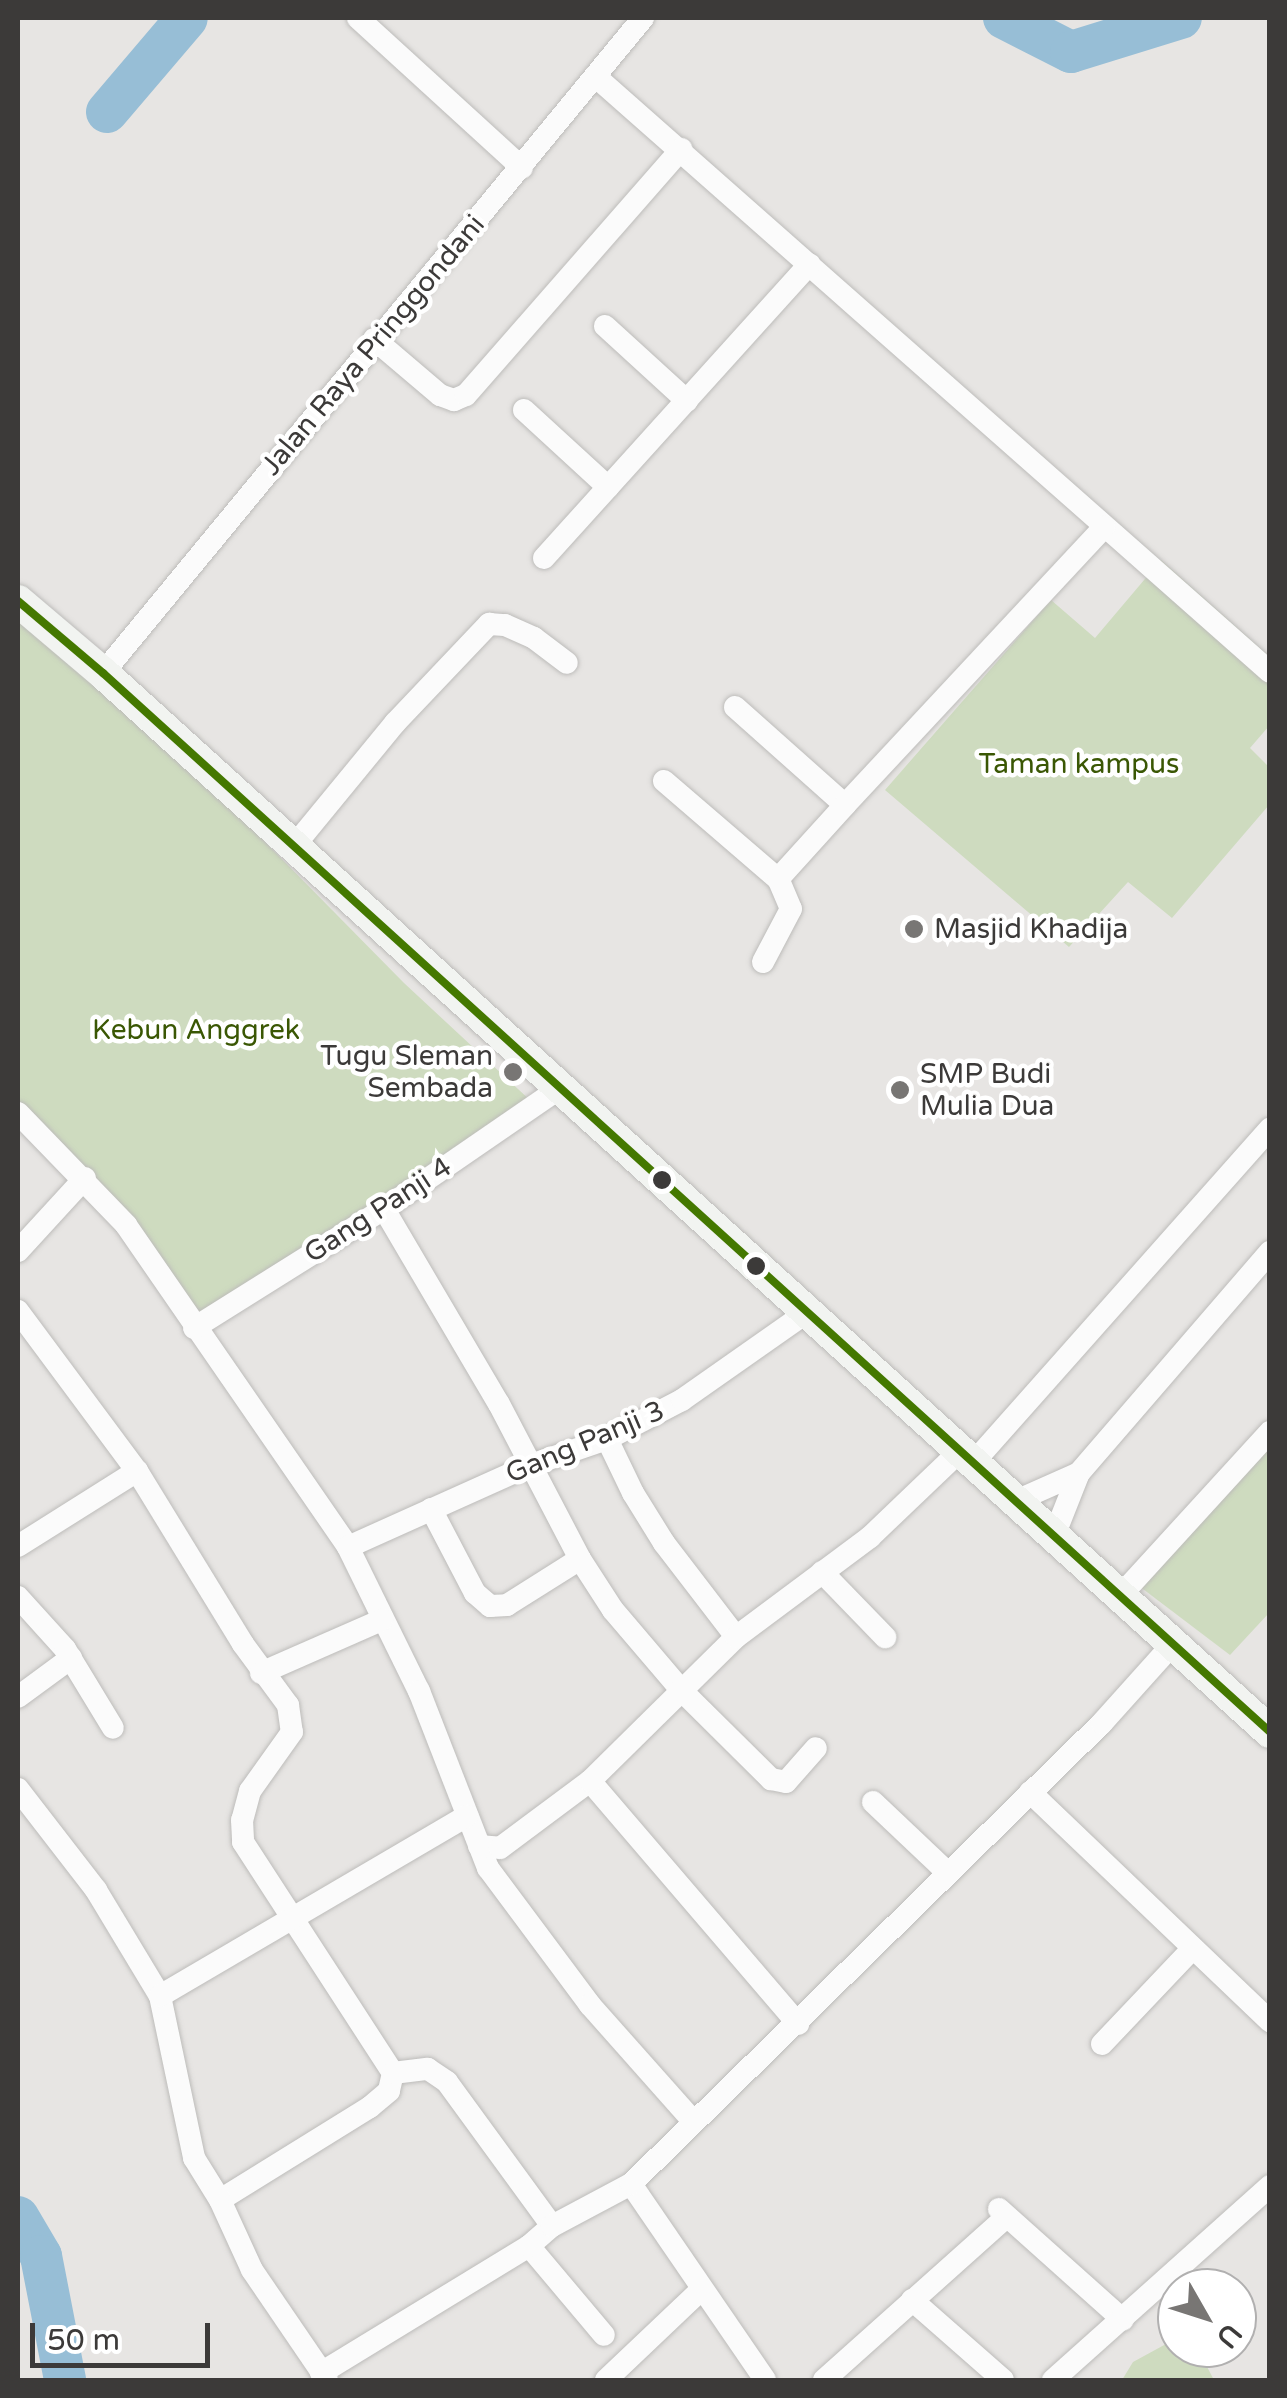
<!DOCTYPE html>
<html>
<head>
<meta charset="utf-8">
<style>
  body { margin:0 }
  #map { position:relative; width:1287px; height:2398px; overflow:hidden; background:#e7e5e3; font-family:"Varela Round",sans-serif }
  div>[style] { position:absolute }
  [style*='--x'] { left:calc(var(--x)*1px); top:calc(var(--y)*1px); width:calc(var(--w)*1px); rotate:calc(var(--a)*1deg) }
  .green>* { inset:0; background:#cedbbf }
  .river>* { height:42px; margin:-21px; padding:0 21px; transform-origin:21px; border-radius:21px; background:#97bed6 }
  .roads { filter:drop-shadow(0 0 2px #bdbcba) drop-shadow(0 0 2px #bdbcba) }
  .minor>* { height:22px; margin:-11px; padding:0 11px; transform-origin:11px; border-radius:11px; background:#fbfbfb }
  .secondary>* { height:32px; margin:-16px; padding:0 16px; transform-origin:16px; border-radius:16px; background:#f2f4f1 }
  .bus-1>* { height:8px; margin:-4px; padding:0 4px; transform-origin:4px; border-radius:4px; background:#447800 }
  .dots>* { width:28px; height:28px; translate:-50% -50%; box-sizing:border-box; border:5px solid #fff; border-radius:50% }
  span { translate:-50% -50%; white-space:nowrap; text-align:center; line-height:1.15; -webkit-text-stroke:9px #fff; paint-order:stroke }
  .street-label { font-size:28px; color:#3c3a39 }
  .park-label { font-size:28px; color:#3a5704 }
  .poi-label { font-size:28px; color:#3c3a39 }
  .left { translate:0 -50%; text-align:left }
  .right { translate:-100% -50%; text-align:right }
  .frame { position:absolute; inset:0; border:20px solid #3c3a39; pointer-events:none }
  .north { position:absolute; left:1157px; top:2268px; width:100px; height:100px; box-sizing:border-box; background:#fff; border:2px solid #b1b0b0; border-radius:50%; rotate:129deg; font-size:28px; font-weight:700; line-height:40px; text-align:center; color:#3c3a39 }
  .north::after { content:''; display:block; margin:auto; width:35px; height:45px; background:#787674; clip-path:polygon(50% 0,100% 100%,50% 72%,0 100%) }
  .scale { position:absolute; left:30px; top:2323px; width:180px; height:45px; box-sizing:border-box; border:5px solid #3c3a39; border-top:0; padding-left:12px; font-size:30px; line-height:35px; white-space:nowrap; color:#3c3a39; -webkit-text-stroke:8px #fff; paint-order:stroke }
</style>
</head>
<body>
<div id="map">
  <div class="green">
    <div style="clip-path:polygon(1161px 560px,1269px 656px,1269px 726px,1250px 748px,1269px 767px,1269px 805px,1172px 918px,1128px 882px,1069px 947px,885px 790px,1051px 600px,1095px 638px)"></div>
    <div style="clip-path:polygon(18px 619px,129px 704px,404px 983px,532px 1102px,196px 1323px,18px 1112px)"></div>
    <div style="clip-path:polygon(1269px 1448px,1269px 1613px,1230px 1655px,1139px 1586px)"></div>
    <div style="clip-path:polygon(1177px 2338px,1177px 2348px,1197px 2348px,1214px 2380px,1122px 2380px,1133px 2362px)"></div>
  </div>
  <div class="river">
    <div style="--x:1004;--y:18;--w:75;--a:26.9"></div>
    <div style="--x:1071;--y:52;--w:115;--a:-17.2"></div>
    <div style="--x:107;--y:112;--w:123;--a:-49.6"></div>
    <div style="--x:18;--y:2217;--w:45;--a:59.5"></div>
    <div style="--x:41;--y:2256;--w:126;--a:79"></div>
  </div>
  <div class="roads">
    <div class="minor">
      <div style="--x:358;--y:18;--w:222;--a:42.4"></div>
      <div style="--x:595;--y:76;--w:900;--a:41.44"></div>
      <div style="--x:605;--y:326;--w:111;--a:42.4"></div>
      <div style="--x:374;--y:339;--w:87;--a:40.3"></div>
      <div style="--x:440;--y:395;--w:15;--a:20"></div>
      <div style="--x:454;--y:400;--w:13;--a:-23"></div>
      <div style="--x:466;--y:395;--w:327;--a:-48.8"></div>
      <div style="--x:524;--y:410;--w:114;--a:42.5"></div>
      <div style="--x:544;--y:558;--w:396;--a:-47.9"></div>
      <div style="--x:103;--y:673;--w:849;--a:-50.5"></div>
      <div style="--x:735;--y:707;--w:147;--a:41.7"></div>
      <div style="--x:845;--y:805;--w:380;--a:-47"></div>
      <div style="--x:664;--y:781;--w:150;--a:40.7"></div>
      <div style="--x:778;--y:879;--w:100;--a:-47.8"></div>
      <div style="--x:294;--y:846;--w:159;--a:-50.6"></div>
      <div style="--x:395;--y:723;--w:137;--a:-46.5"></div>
      <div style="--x:489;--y:624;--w:16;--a:4"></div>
      <div style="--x:505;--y:625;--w:32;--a:24"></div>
      <div style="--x:534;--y:638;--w:41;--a:37.1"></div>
      <div style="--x:763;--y:962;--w:60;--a:-62.2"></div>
      <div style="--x:791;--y:909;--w:33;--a:-113"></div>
      <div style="--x:18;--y:1113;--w:156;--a:46"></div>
      <div style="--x:126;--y:1225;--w:391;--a:55.4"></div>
      <div style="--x:348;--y:1547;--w:161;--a:63.8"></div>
      <div style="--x:419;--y:1691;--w:190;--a:68.7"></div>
      <div style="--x:488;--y:1868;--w:171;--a:53.3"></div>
      <div style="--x:590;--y:2005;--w:155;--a:48.4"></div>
      <div style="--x:384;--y:1209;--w:226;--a:59.5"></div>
      <div style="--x:499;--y:1404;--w:175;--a:62.4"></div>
      <div style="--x:580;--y:1559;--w:61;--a:57.1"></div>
      <div style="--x:613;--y:1610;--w:105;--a:49.6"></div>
      <div style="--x:681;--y:1690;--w:127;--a:44.7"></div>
      <div style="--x:771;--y:1779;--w:15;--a:11"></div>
      <div style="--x:786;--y:1782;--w:45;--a:-48.6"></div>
      <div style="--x:18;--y:1251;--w:99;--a:-47.5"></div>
      <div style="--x:18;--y:1311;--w:199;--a:53.4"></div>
      <div style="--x:137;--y:1471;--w:203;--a:58.5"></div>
      <div style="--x:243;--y:1644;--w:76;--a:53.6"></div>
      <div style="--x:288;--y:1705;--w:27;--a:82"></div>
      <div style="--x:292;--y:1732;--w:72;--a:125.4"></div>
      <div style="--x:250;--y:1791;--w:30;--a:105"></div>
      <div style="--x:242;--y:1820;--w:22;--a:87"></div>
      <div style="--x:243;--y:1842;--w:275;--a:57"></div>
      <div style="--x:393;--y:2073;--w:18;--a:103"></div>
      <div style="--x:389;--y:2091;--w:25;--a:140"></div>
      <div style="--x:370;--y:2107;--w:176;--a:148.2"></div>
      <div style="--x:194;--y:1328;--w:224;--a:-32.1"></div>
      <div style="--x:384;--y:1209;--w:214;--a:-34.5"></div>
      <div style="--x:607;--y:1439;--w:60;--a:64.3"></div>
      <div style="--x:633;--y:1493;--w:59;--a:58.2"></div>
      <div style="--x:664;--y:1543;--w:118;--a:52.5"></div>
      <div style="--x:973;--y:1463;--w:447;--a:-48.4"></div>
      <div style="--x:1016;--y:1501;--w:69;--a:-24"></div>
      <div style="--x:431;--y:1509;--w:95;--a:62.4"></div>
      <div style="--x:475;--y:1593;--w:20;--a:41"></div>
      <div style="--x:490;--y:1606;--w:17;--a:-3"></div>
      <div style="--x:507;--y:1605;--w:86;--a:-32.2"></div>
      <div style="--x:1054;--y:1536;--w:68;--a:-68.4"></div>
      <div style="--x:1079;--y:1473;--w:292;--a:-49.2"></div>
      <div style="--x:18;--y:1546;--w:141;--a:-32.2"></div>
      <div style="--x:348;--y:1547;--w:197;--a:-24.2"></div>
      <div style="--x:528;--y:1466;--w:83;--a:-18.9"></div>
      <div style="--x:607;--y:1439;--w:85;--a:-27.5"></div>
      <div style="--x:682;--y:1400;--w:153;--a:-35.1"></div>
      <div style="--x:822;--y:1572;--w:91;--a:45.9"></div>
      <div style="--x:1120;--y:1596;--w:222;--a:-47.6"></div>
      <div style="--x:18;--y:1597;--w:70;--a:47.9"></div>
      <div style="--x:65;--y:1649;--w:92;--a:58.7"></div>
      <div style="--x:261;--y:1673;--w:132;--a:-23.7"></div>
      <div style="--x:18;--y:1697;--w:66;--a:-36.3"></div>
      <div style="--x:590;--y:1781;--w:320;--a:49.4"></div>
      <div style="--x:18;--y:1789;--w:128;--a:52.3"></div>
      <div style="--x:96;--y:1890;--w:124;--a:58.9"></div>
      <div style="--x:160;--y:1996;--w:166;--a:78.1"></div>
      <div style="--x:194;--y:2158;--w:49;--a:58.2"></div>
      <div style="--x:220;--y:2200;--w:77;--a:65.4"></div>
      <div style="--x:252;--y:2270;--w:133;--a:55.7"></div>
      <div style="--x:1030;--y:1792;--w:332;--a:43.7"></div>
      <div style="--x:873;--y:1802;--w:102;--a:43.4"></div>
      <div style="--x:479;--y:1846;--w:21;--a:5"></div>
      <div style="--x:500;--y:1848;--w:112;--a:-36.7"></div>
      <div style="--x:590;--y:1781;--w:205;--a:-44.6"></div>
      <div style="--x:736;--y:1637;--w:167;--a:-36.7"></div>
      <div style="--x:870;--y:1537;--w:124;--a:-43.7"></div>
      <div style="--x:160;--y:1996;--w:356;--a:-30.4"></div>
      <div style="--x:1102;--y:2044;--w:132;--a:-46.5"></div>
      <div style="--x:393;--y:2073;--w:35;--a:-7"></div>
      <div style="--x:428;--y:2069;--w:23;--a:34"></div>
      <div style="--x:447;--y:2082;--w:178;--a:53.9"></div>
      <div style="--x:631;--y:2184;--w:237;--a:55.6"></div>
      <div style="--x:999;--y:2209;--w:166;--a:41.8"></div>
      <div style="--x:529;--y:2246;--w:116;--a:49.9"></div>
      <div style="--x:912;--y:2300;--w:121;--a:41.3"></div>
      <div style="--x:321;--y:2373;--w:244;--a:-31.4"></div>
      <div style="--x:529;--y:2246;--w:30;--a:-41"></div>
      <div style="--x:552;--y:2226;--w:89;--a:-28"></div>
      <div style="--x:631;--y:2184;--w:659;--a:-44.39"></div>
      <div style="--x:1102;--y:1723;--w:106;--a:-48.1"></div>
      <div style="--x:606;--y:2380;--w:132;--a:-43.5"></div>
      <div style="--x:824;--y:2380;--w:244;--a:-41.8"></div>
      <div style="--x:1053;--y:2380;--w:291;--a:-41.8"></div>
    </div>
    <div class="secondary">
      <div style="--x:18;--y:601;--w:111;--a:40.3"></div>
      <div style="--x:103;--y:673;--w:1576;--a:42.22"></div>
    </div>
  </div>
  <div class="bus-1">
    <div style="--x:18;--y:601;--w:111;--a:40.3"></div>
    <div style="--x:103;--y:673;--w:1576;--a:42.22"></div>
  </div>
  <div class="dots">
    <div style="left:914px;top:929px;background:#787674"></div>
    <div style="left:513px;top:1072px;background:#787674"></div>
    <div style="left:900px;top:1090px;background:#787674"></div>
    <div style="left:662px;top:1180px;background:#3c3a39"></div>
    <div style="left:756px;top:1266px;background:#3c3a39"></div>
  </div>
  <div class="street-label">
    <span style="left:373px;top:345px;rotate:-50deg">Jalan Raya Pringgondani</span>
    <span style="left:378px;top:1210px;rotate:-33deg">Gang Panji 4</span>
    <span style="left:585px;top:1442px;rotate:-23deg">Gang Panji 3</span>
  </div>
  <div class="park-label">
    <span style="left:1079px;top:764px">Taman kampus</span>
    <span style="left:196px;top:1030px">Kebun Anggrek</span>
  </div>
  <div class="poi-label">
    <span class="left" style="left:934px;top:929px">Masjid Khadija</span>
    <span class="right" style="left:493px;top:1072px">Tugu Sleman<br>Sembada</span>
    <span class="left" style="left:920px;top:1090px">SMP Budi<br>Mulia Dua</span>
  </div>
  <div class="frame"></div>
  <div class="north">U</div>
  <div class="scale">50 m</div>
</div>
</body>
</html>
